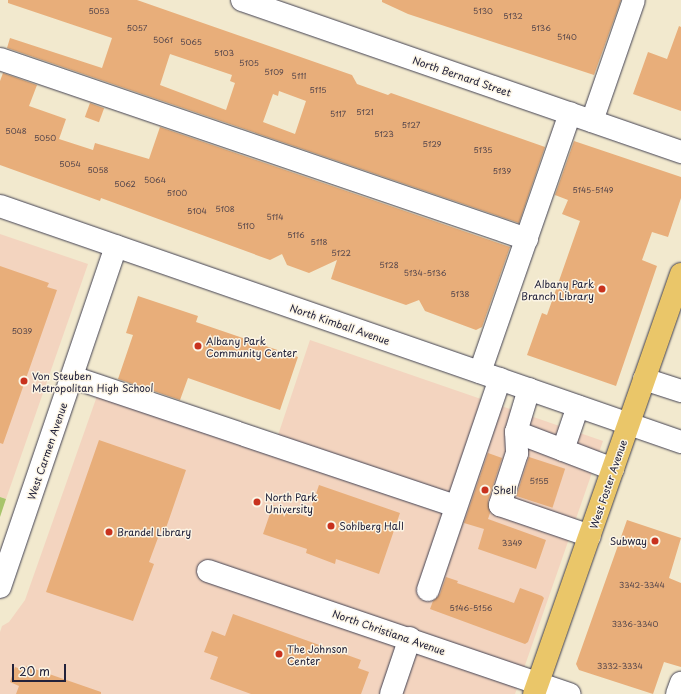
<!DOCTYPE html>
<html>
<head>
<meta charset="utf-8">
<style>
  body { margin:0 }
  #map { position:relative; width:681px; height:694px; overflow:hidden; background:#f2e9ce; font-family:"Playpen Sans",sans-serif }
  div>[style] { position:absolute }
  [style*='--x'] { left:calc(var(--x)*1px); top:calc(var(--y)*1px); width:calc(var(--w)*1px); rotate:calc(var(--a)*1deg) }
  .built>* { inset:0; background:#f3d4bf }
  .green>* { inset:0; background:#a7c46b }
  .building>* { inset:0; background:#e8ae7a; transform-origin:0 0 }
  .roads { filter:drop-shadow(0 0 1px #414051) drop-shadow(0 0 1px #414051) }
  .minor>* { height:22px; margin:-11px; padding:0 11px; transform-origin:11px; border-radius:11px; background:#fff }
  .major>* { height:22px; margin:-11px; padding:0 11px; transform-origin:11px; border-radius:11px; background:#eac669 }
  .dots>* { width:11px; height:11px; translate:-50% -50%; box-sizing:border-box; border:2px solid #fcf5e5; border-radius:50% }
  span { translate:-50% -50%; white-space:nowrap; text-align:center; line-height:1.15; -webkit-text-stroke:3px #fcf5e5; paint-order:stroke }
  .number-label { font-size:8px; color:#54454b }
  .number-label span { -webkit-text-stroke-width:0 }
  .street-label { font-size:10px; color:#22223b }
  .poi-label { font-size:10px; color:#22223b }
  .right { translate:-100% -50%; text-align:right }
  .left { translate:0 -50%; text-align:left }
  .scale { position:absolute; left:12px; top:664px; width:54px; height:18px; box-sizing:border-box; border:2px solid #22223b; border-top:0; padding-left:5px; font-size:12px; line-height:14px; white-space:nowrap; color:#22223b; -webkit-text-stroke:3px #fcf5e5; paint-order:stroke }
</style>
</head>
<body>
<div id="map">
  <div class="built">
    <div style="clip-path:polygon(0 234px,88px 264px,6px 499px,0 497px)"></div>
    <div style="clip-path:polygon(310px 340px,603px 441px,515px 694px,0 694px,0 632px,2px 626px,9px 622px,25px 600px,97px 396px,272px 453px)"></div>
  </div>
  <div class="green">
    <div style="clip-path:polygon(0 497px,6px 499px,0 517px)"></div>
  </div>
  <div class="building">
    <div style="clip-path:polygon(evenodd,8px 0,137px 0,352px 75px,357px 84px,388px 95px,391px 93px,545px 147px,519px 223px,7px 48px,10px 38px,102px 68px,112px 38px,8px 3px,8px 0,170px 54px,232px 75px,230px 81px,235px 83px,226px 110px,160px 85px,170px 54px,8px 0,279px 91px,306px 101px,295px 134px,263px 122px,273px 94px,278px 96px,279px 91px)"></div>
    <div style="clip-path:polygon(382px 0,621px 0,594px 75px,408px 14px,382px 2px)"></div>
    <div style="clip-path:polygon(679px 26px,681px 27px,681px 111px,633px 94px,648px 52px,667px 59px)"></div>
    <div style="clip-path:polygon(3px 73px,37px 85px,29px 106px,66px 119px,59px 139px,93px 150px,95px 143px,149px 159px,160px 127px,510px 247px,482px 327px,476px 330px,425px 311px,419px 300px,406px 305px,331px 279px,337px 260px,309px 273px,287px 265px,282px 254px,270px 260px,101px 198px,100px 201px,0 165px,0 81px)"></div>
    <div style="left:90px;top:103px;width:15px;height:15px;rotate:20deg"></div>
    <div style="clip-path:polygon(574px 141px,681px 177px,681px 198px,668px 237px,652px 232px,642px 260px,657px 266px,616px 386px,527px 355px,542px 313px,547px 315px,580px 221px,562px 214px,568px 200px,555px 195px)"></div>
    <div style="clip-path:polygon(0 266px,49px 283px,47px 287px,57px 290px,3px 444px,0 443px)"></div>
    <div style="clip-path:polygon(138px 296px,198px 316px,196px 322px,298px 357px,280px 410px,188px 378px,180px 400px,118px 379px,133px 335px,126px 333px)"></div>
    <div style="clip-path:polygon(99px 440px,186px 470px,166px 528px,162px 527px,149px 562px,154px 564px,133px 621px,46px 592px)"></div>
    <div style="clip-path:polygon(488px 453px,502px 458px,488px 501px,490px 513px,488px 519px,546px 540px,536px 569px,478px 549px,484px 529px,464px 523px)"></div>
    <div style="left:529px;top:457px;width:38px;height:41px;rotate:18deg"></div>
    <div style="clip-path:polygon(319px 485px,400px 513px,379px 574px,336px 559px,335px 564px,306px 553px,307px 549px,263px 534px,273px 505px,308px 517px)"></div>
    <div style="clip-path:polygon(627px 520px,681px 538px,669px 578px,681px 583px,681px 667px,664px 662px,653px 694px,579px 670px,576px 664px)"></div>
    <div style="clip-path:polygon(446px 577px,458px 581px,457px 583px,514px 603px,520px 588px,542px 596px,544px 598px,528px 642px,525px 644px,430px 609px,433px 601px,440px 594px)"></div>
    <div style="clip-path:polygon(233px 614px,361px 660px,358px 668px,369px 672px,361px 694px,251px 694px,210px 679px,218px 657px,204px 652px,212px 631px,225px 636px)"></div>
    <div style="clip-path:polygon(26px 666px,101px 692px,101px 694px,16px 694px,19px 686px,10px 682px,15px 667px,24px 670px)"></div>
  </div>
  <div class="roads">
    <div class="minor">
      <div style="--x:242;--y:0;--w:465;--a:19.1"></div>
      <div style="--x:0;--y:59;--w:557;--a:18.86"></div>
      <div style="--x:592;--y:121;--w:128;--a:-70.9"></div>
      <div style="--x:0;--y:206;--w:721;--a:19.11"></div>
      <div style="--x:480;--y:372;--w:274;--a:-70.8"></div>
      <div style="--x:72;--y:377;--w:405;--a:18.6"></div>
      <div style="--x:644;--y:379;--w:39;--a:18"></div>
      <div style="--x:529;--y:389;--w:45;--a:106.8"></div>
      <div style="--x:516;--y:432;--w:104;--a:20.9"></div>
      <div style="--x:516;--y:432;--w:21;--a:87"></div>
      <div style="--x:517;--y:453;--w:55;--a:108.1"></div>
      <div style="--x:500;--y:505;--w:95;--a:19"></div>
      <div style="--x:563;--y:450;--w:46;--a:-71.2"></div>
      <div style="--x:208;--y:571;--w:382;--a:18.8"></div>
      <div style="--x:0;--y:587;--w:360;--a:-71.2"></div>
      <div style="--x:428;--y:590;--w:223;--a:-71.2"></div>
      <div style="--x:391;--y:694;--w:59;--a:-71.3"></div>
      <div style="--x:677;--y:694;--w:12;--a:-70"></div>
    </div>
    <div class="major">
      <div style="--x:534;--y:694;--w:445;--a:-70.7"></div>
    </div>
  </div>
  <div class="dots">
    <div style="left:602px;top:289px;background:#c8321e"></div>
    <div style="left:198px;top:346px;background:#c8321e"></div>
    <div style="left:24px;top:381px;background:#c8321e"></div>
    <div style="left:485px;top:490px;background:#c8321e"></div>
    <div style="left:257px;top:502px;background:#c8321e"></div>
    <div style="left:331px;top:526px;background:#c8321e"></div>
    <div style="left:109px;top:532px;background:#c8321e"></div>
    <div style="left:655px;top:541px;background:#c8321e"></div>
    <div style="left:279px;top:654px;background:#c8321e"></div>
  </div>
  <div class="number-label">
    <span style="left:99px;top:12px">5053</span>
    <span style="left:483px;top:12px">5130</span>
    <span style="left:513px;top:17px">5132</span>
    <span style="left:137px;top:29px">5057</span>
    <span style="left:541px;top:29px">5136</span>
    <span style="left:567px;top:38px">5140</span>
    <span style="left:163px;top:41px">5061</span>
    <span style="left:191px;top:43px">5065</span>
    <span style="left:224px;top:54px">5103</span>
    <span style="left:249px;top:64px">5105</span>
    <span style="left:274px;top:73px">5109</span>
    <span style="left:299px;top:77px">5111</span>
    <span style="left:318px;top:91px">5115</span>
    <span style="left:365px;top:113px">5121</span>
    <span style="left:338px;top:115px">5117</span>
    <span style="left:411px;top:126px">5127</span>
    <span style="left:16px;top:132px">5048</span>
    <span style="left:384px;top:135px">5123</span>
    <span style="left:45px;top:139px">5050</span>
    <span style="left:432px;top:145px">5129</span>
    <span style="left:483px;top:151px">5135</span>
    <span style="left:70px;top:165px">5054</span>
    <span style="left:98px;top:171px">5058</span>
    <span style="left:502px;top:172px">5139</span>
    <span style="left:155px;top:181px">5064</span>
    <span style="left:125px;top:185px">5062</span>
    <span style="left:593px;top:191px">5145-5149</span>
    <span style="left:177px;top:194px">5100</span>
    <span style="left:225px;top:210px">5108</span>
    <span style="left:197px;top:212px">5104</span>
    <span style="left:275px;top:218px">5114</span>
    <span style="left:246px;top:227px">5110</span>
    <span style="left:296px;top:236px">5116</span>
    <span style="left:319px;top:243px">5118</span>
    <span style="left:341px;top:254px">5122</span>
    <span style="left:389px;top:266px">5128</span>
    <span style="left:425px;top:274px">5134-5136</span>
    <span style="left:460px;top:295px">5138</span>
    <span style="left:22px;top:332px">5039</span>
    <span style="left:539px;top:482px">5155</span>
    <span style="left:512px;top:544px">3349</span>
    <span style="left:642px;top:586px">3342-3344</span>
    <span style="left:471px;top:609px">5146-5156</span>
    <span style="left:635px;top:625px">3336-3340</span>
    <span style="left:620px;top:667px">3332-3334</span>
  </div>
  <div class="street-label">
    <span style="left:462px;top:76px;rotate:19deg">North Bernard Street</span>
    <span style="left:340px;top:324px;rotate:19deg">North Kimball Avenue</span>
    <span style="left:47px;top:451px;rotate:-71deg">West Carmen Avenue</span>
    <span style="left:608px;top:484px;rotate:-71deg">West Foster Avenue</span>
    <span style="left:389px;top:632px;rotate:19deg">North Christiana Avenue</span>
  </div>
  <div class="poi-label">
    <span class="right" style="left:594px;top:289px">Albany Park<br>Branch Library</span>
    <span class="left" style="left:206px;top:346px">Albany Park<br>Community Center</span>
    <span class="left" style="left:32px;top:381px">Von Steuben<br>Metropolitan High School</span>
    <span class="left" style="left:493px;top:490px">Shell</span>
    <span class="left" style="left:265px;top:502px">North Park<br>University</span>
    <span class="left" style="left:339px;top:526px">Sohlberg Hall</span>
    <span class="left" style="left:117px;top:532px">Brandel Library</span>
    <span class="right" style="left:647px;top:541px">Subway</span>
    <span class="left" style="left:287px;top:654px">The Johnson<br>Center</span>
  </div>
  <div class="scale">20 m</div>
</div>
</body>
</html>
